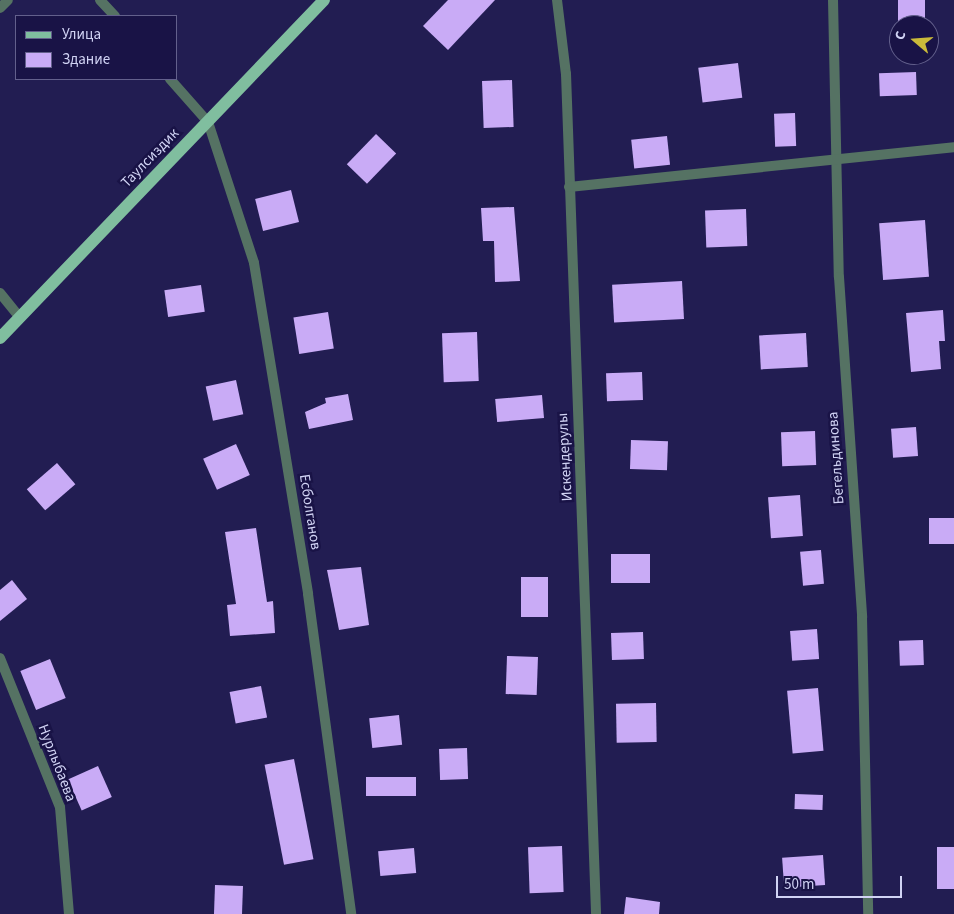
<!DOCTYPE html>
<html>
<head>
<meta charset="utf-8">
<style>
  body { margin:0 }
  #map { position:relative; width:954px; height:914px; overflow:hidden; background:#221d52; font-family:"Source Sans 3",sans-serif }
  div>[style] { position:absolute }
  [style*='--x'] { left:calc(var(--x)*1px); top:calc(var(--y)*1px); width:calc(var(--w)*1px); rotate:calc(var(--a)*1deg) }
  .building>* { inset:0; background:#c9abf6; transform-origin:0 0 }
  .minor>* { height:10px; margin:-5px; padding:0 5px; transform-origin:5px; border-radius:5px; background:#557263 }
  .primary>* { height:12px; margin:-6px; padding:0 6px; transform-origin:6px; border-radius:6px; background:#80be9f }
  span { translate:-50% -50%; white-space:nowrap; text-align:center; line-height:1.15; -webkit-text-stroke:5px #191346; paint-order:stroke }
  .street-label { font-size:15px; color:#d1d3f4 }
  .legend { position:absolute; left:15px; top:15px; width:162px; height:65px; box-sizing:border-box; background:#191346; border:1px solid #63608c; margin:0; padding:6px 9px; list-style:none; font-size:15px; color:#d1d3f4 }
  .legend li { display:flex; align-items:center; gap:10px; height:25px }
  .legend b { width:25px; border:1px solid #63608c }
  .north { position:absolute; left:889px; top:15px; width:50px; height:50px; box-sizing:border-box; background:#191346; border:1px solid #63608c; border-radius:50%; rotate:288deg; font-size:14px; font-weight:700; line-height:20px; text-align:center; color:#d1d3f4 }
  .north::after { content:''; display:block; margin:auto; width:18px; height:22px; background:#caba3a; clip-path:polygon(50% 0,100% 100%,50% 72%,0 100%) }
  .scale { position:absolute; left:776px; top:876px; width:126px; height:22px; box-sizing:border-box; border:2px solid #d1d3f4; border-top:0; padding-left:6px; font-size:15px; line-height:18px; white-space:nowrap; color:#d1d3f4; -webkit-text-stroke:4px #191346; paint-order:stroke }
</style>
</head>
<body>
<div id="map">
  <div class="building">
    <div style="clip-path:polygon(448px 0,495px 0,448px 50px,423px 26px)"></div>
    <div style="left:898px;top:0;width:27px;height:23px"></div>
    <div style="left:738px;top:63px;width:35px;height:40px;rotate:83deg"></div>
    <div style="left:916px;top:72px;width:23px;height:37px;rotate:88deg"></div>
    <div style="left:512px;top:80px;width:47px;height:30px;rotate:88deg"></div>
    <div style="left:795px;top:113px;width:33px;height:21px;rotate:88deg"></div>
    <div style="left:376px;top:134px;width:28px;height:42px;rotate:44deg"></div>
    <div style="left:667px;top:136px;width:29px;height:36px;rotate:84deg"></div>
    <div style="left:291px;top:190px;width:33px;height:37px;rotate:76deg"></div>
    <div style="clip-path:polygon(514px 207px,520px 281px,495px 282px,494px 241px,483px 241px,481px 208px)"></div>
    <div style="left:746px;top:209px;width:37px;height:41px;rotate:88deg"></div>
    <div style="left:925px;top:220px;width:57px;height:46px;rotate:86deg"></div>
    <div style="left:682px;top:281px;width:38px;height:70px;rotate:87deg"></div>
    <div style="left:201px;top:285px;width:27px;height:37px;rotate:82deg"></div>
    <div style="clip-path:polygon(943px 310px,945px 341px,939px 341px,941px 369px,911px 372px,906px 313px)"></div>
    <div style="left:328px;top:312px;width:37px;height:35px;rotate:81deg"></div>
    <div style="left:477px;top:332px;width:49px;height:35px;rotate:88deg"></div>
    <div style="left:806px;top:333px;width:34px;height:47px;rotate:87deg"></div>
    <div style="left:642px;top:372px;width:28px;height:36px;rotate:88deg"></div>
    <div style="left:236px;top:380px;width:35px;height:31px;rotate:78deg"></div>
    <div style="clip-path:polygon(348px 394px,353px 420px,309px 429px,305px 412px,326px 403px,325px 398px)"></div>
    <div style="left:542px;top:395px;width:23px;height:47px;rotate:85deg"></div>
    <div style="left:916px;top:427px;width:29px;height:25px;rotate:86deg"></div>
    <div style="left:815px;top:431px;width:34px;height:34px;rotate:88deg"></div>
    <div style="left:631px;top:440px;width:37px;height:29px;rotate:2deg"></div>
    <div style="left:236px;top:444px;width:34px;height:36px;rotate:66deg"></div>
    <div style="left:57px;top:463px;width:28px;height:40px;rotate:49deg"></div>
    <div style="left:800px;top:495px;width:41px;height:32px;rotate:86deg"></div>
    <div style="left:929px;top:518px;width:25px;height:26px"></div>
    <div style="clip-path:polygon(256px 528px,267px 602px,273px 601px,275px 633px,230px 636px,227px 605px,236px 604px,225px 532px)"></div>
    <div style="left:821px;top:550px;width:34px;height:21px;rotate:85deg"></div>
    <div style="left:611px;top:554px;width:39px;height:29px"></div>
    <div style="clip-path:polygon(361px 567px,369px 625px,339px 630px,327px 570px)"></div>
    <div style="left:521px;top:577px;width:27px;height:40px"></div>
    <div style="clip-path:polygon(12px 580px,27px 599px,0 621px,0 590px)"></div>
    <div style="left:817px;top:629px;width:30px;height:27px;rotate:86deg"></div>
    <div style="left:643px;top:632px;width:27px;height:32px;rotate:88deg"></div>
    <div style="left:923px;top:640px;width:25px;height:24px;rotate:88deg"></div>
    <div style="left:507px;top:656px;width:31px;height:38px;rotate:2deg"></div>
    <div style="left:50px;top:659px;width:42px;height:32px;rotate:68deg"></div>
    <div style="left:261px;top:686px;width:32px;height:32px;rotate:79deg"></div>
    <div style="left:818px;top:688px;width:63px;height:31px;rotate:85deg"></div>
    <div style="left:656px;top:703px;width:39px;height:40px;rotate:89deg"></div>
    <div style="left:399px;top:715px;width:30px;height:30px;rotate:84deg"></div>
    <div style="left:467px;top:748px;width:31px;height:28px;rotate:88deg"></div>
    <div style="left:294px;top:759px;width:102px;height:30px;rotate:79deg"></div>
    <div style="left:98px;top:766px;width:34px;height:33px;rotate:66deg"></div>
    <div style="left:366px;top:777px;width:50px;height:19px"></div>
    <div style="left:795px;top:794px;width:28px;height:15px;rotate:2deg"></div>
    <div style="left:562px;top:846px;width:46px;height:34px;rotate:88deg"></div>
    <div style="left:937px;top:847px;width:17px;height:42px"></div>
    <div style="left:414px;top:848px;width:25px;height:36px;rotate:85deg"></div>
    <div style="left:823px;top:855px;width:30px;height:41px;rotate:86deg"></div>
    <div style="left:215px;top:885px;width:28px;height:29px;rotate:2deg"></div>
    <div style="clip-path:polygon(626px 897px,660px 902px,659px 914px,624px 914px)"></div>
  </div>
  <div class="minor">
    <div style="--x:100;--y:0;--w:22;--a:47"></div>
    <div style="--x:557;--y:0;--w:75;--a:83.1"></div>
    <div style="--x:566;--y:74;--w:841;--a:87.95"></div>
    <div style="--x:833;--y:0;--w:277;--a:88.8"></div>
    <div style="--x:839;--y:277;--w:341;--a:86.1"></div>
    <div style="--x:862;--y:617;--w:297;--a:88.8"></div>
    <div style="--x:0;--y:8;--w:11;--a:-45"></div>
    <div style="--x:170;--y:79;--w:57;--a:48.5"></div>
    <div style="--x:208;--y:122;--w:148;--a:71.9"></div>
    <div style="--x:254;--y:263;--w:335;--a:80.7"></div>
    <div style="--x:308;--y:594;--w:323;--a:82.3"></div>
    <div style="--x:569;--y:187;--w:387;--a:-5.9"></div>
    <div style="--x:0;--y:293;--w:32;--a:51"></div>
    <div style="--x:0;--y:658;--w:161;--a:68.1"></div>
    <div style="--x:60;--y:807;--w:107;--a:85.2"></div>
  </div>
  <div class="primary">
    <div style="--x:0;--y:338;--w:468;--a:-46.2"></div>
  </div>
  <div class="street-label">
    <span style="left:150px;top:158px;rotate:-46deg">Таулсиздик</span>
    <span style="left:565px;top:457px;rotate:-93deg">Искендерулы</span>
    <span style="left:836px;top:458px;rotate:-94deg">Бегельдинова</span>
    <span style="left:310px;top:512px;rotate:81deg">Есболганов</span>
    <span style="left:57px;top:763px;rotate:69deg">Нурлыбаева</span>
  </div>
  <ul class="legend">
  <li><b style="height:6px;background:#80be9f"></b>Улица</li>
  <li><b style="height:14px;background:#c9abf6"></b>Здание</li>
  </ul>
  <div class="north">С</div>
  <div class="scale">50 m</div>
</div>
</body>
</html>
